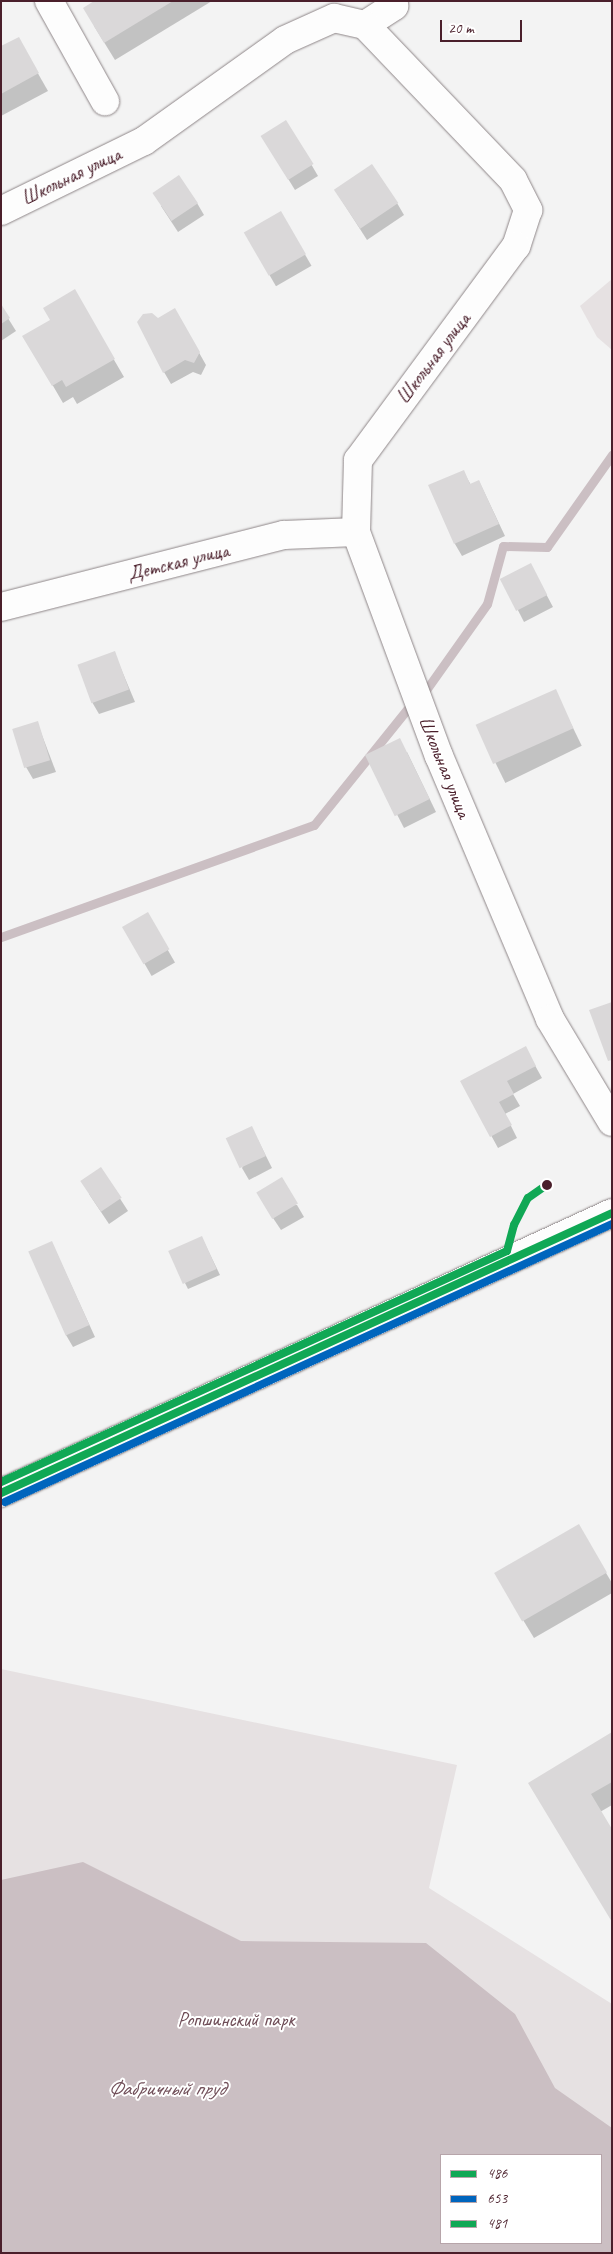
<!DOCTYPE html>
<html>
<head>
<meta charset="utf-8">
<style>
  body { margin:0 }
  #map { position:relative; width:613px; height:2254px; overflow:hidden; background:#f3f3f3; font-family:Caveat,sans-serif }
  div>[style] { position:absolute }
  [style*='--x'] { left:calc(var(--x)*1px); top:calc(var(--y)*1px); width:calc(var(--w)*1px); rotate:calc(var(--a)*1deg) }
  .green>* { inset:0; background:#e6e1e2 }
  .water>* { inset:0; background:#cbbfc3 }
  .shadow>* { inset:0; background:#0003; transform-origin:0 0 }
  .stream>* { height:9px; margin:-4.5px; padding:0 4.5px; transform-origin:4.5px; border-radius:4.5px; background:#cbbfc3 }
  .building>* { inset:0; background:#dad8d9; transform-origin:0 0 }
  .roads { filter:drop-shadow(0 0 1px #8e8688) drop-shadow(0 0 1px #8e8688) }
  .minor>* { height:28px; margin:-14px; padding:0 14px; transform-origin:14px; border-radius:14px; background:#fdfdfd }
  .secondary>* { height:28px; margin:-14px; padding:0 14px; transform-origin:14px; border-radius:14px; background:#fdfdfd }
  .bus-1>* { height:8px; margin:-4px; padding:0 4px; transform-origin:4px; border-radius:4px; background:#10a855 }
  .bus-2>* { height:8px; margin:-4px; padding:0 4px; transform-origin:4px; border-radius:4px; background:#0065bd }
  .bus-3>* { height:8px; margin:-4px; padding:0 4px; transform-origin:4px; border-radius:4px; background:#10a855 }
  .dots>* { width:14px; height:14px; translate:-50% -50%; box-sizing:border-box; border:2px solid #fff; border-radius:50% }
  span { translate:-50% -50%; white-space:nowrap; text-align:center; line-height:1.15; -webkit-text-stroke:4px #fff; paint-order:stroke }
  .street-label { font-size:20px; color:#4a1f2b }
  .park-label { font-size:20px; color:#6e4c56 }
  .water-label { font-size:21px; color:#714f59; font-style:italic }
  .frame { position:absolute; inset:0; border:2px solid #4a1f2b; pointer-events:none }
  .legend { position:absolute; left:440px; top:2154px; width:162px; height:90px; box-sizing:border-box; background:#fff; border:1px solid #b7a5aa; margin:0; padding:6px 9px; list-style:none; font-size:15px; color:#4a1f2b }
  .legend li { display:flex; align-items:center; gap:10px; height:25px }
  .legend b { width:25px; border:1px solid #b7a5aa }
  .scale { position:absolute; left:440px; top:20px; width:82px; height:22px; box-sizing:border-box; border:2px solid #4a1f2b; border-top:0; padding-left:6px; font-size:15px; line-height:18px; white-space:nowrap; color:#4a1f2b; -webkit-text-stroke:4px #fff; paint-order:stroke }
</style>
</head>
<body>
<div id="map">
  <div class="green">
    <div style="clip-path:polygon(612px 279px,612px 350px,597px 337px,580px 306px)"></div>
    <div style="clip-path:polygon(evenodd,1px 1669px,457px 1765px,429px 1888px,612px 2004px,612px 2253px,1px 2253px,1px 1669px,442px 2155px,602px 2155px,602px 2243px,442px 2243px,442px 2155px)"></div>
  </div>
  <div class="water">
    <div style="clip-path:polygon(evenodd,83px 1862px,241px 1941px,426px 1943px,515px 2014px,555px 2088px,612px 2128px,612px 2253px,1px 2253px,1px 1880px,83px 1862px,442px 2155px,602px 2155px,602px 2243px,442px 2243px,442px 2155px)"></div>
  </div>
  <div class="shadow">
    <div style="clip-path:polygon(97px 1px,212px 1px,115px 60px,94px 26px)"></div>
    <div style="clip-path:polygon(1px 48px,28px 56px,48px 91px,1px 116px)"></div>
    <div style="clip-path:polygon(269px 148px,311px 164px,318px 176px,295px 190px)"></div>
    <div style="clip-path:polygon(335px 190px,397px 203px,404px 215px,367px 240px)"></div>
    <div style="clip-path:polygon(197px 203px,204px 215px,178px 232px,161px 206px)"></div>
    <div style="left:281px;top:213px;width:61px;height:41px;rotate:60deg"></div>
    <div style="clip-path:polygon(74px 291px,124px 377px,77px 404px,73px 397px,63px 403px,24px 336px,51px 321px)"></div>
    <div style="clip-path:polygon(1px 307px,16px 331px,1px 341px)"></div>
    <div style="clip-path:polygon(175px 310px,206px 365px,201px 375px,193px 372px,171px 384px,164px 372px,158px 320px)"></div>
    <div style="clip-path:polygon(463px 471px,471px 485px,479px 481px,505px 536px,462px 556px,455px 544px)"></div>
    <div style="clip-path:polygon(537px 577px,553px 607px,524px 622px,502px 579px)"></div>
    <div style="clip-path:polygon(114px 652px,135px 702px,99px 714px,92px 702px)"></div>
    <div style="left:555px;top:691px;width:61px;height:85px;rotate:64deg"></div>
    <div style="clip-path:polygon(37px 722px,56px 772px,33px 779px,26px 767px)"></div>
    <div style="clip-path:polygon(407px 752px,436px 812px,404px 828px,367px 756px)"></div>
    <div style="left:147px;top:914px;width:56px;height:27px;rotate:60deg"></div>
    <div style="clip-path:polygon(532px 1060px,542px 1078px,513px 1094px,520px 1106px,505px 1114px,517px 1138px,498px 1148px,462px 1082px)"></div>
    <div style="clip-path:polygon(258px 1140px,272px 1168px,249px 1180px,242px 1168px)"></div>
    <div style="clip-path:polygon(101px 1169px,128px 1211px,109px 1224px,89px 1194px)"></div>
    <div style="clip-path:polygon(297px 1205px,304px 1217px,281px 1230px,265px 1206px)"></div>
    <div style="clip-path:polygon(52px 1243px,95px 1337px,73px 1347px,66px 1335px)"></div>
    <div style="clip-path:polygon(205px 1244px,220px 1275px,188px 1289px,185px 1283px)"></div>
    <div style="clip-path:polygon(578px 1526px,612px 1583px,612px 1593px,534px 1638px,506px 1592px)"></div>
    <div style="clip-path:polygon(612px 1734px,612px 1805px,600px 1812px,540px 1800px)"></div>
  </div>
  <div class="stream">
    <div style="--x:426;--y:690;--w:105;--a:-54.7"></div>
    <div style="--x:487;--y:604;--w:60;--a:-74.6"></div>
    <div style="--x:503;--y:546;--w:44;--a:1.3"></div>
    <div style="--x:547;--y:547;--w:113;--a:-54.8"></div>
    <div style="--x:1;--y:937;--w:332;--a:-19.7"></div>
    <div style="--x:314;--y:825;--w:150;--a:-51.2"></div>
  </div>
  <div class="building">
    <div style="clip-path:polygon(94px 1px,173px 1px,104px 43px,83px 8px)"></div>
    <div style="clip-path:polygon(19px 37px,39px 73px,1px 94px,1px 46px)"></div>
    <div style="left:286px;top:120px;width:52px;height:30px;rotate:58deg"></div>
    <div style="left:372px;top:164px;width:47px;height:46px;rotate:56deg"></div>
    <div style="left:179px;top:175px;width:34px;height:32px;rotate:56deg"></div>
    <div style="left:281px;top:211px;width:50px;height:43px;rotate:60deg"></div>
    <div style="clip-path:polygon(75px 289px,115px 359px,66px 387px,62px 380px,52px 386px,22px 336px,50px 320px,43px 308px)"></div>
    <div style="clip-path:polygon(1px 304px,10px 318px,1px 324px)"></div>
    <div style="clip-path:polygon(175px 308px,200px 352px,194px 363px,185px 360px,163px 373px,137px 322px,143px 314px,152px 313px,158px 318px)"></div>
    <div style="clip-path:polygon(464px 470px,470px 484px,479px 480px,499px 524px,454px 544px,428px 485px)"></div>
    <div style="left:531px;top:563px;width:36px;height:35px;rotate:63deg"></div>
    <div style="left:115px;top:651px;width:41px;height:40px;rotate:70deg"></div>
    <div style="left:556px;top:689px;width:43px;height:88px;rotate:66deg"></div>
    <div style="left:38px;top:721px;width:41px;height:27px;rotate:73deg"></div>
    <div style="left:400px;top:738px;width:68px;height:39px;rotate:64deg"></div>
    <div style="left:148px;top:912px;width:43px;height:30px;rotate:60deg"></div>
    <div style="clip-path:polygon(612px 1002px,612px 1060px,608px 1061px,589px 1010px)"></div>
    <div style="clip-path:polygon(526px 1046px,536px 1066px,507px 1081px,514px 1094px,499px 1102px,512px 1125px,490px 1137px,460px 1081px)"></div>
    <div style="left:252px;top:1126px;width:33px;height:29px;rotate:65deg"></div>
    <div style="left:101px;top:1167px;width:37px;height:25px;rotate:56deg"></div>
    <div style="left:282px;top:1177px;width:31px;height:30px;rotate:59deg"></div>
    <div style="left:202px;top:1236px;width:36px;height:37px;rotate:66deg"></div>
    <div style="left:52px;top:1241px;width:92px;height:26px;rotate:66deg"></div>
    <div style="left:579px;top:1524px;width:56px;height:98px;rotate:60deg"></div>
    <div style="clip-path:polygon(612px 1732px,612px 1782px,591px 1794px,612px 1829px,612px 1922px,528px 1783px)"></div>
  </div>
  <div class="roads">
    <div class="minor">
      <div style="--x:49;--y:1;--w:115;--a:60.8"></div>
      <div style="--x:365;--y:25;--w:35;--a:-33"></div>
      <div style="--x:394;--y:6;--w:5;--a:-101"></div>
      <div style="--x:1;--y:211;--w:159;--a:-26.1"></div>
      <div style="--x:144;--y:141;--w:173;--a:-35.6"></div>
      <div style="--x:285;--y:40;--w:54;--a:-24.2"></div>
      <div style="--x:334;--y:18;--w:32;--a:13"></div>
      <div style="--x:365;--y:25;--w:214;--a:46.3"></div>
      <div style="--x:513;--y:180;--w:34;--a:63"></div>
      <div style="--x:528;--y:210;--w:38;--a:108"></div>
      <div style="--x:516;--y:246;--w:266;--a:126.4"></div>
      <div style="--x:358;--y:460;--w:72;--a:91.6"></div>
      <div style="--x:356;--y:532;--w:239;--a:69.7"></div>
      <div style="--x:439;--y:756;--w:285;--a:67.1"></div>
      <div style="--x:550;--y:1019;--w:120;--a:59"></div>
      <div style="--x:1;--y:607;--w:292;--a:-14.3"></div>
      <div style="--x:284;--y:535;--w:72;--a:-2.4"></div>
    </div>
    <div class="secondary">
      <div style="--x:1;--y:1493;--w:672;--a:-24.62"></div>
    </div>
  </div>
  <div class="bus-1">
    <div style="--x:1;--y:1493;--w:672;--a:-24.62"></div>
  </div>
  <div class="bus-2">
    <div style="--x:5;--y:1502;--w:668;--a:-24.61"></div>
  </div>
  <div class="bus-3">
    <div style="--x:1;--y:1482;--w:556;--a:-24.54"></div>
    <div style="--x:507;--y:1251;--w:27;--a:-75"></div>
    <div style="--x:514;--y:1225;--w:30;--a:-63"></div>
    <div style="--x:528;--y:1198;--w:24;--a:-35"></div>
  </div>
  <div class="dots">
    <div style="left:547px;top:1185px;background:#4a1f2b"></div>
  </div>
  <div class="street-label">
    <span style="left:71px;top:176px;rotate:-26deg">Школьная улица</span>
    <span style="left:433px;top:358px;rotate:-53deg">Школьная улица</span>
    <span style="left:178px;top:562px;rotate:-14deg">Детская улица</span>
    <span style="left:445px;top:767px;rotate:68deg">Школьная улица</span>
  </div>
  <div class="park-label">
    <span style="left:236px;top:2019px">Ропшинский парк</span>
  </div>
  <div class="water-label">
    <span style="left:166px;top:2088px">Фабричный пруд</span>
  </div>
  <div class="frame"></div>
  <ul class="legend">
  <li><b style="height:6px;background:#10a855"></b>486</li>
  <li><b style="height:6px;background:#0065bd"></b>653</li>
  <li><b style="height:6px;background:#10a855"></b>481</li>
  </ul>
  <div class="scale">20 m</div>
</div>
</body>
</html>
